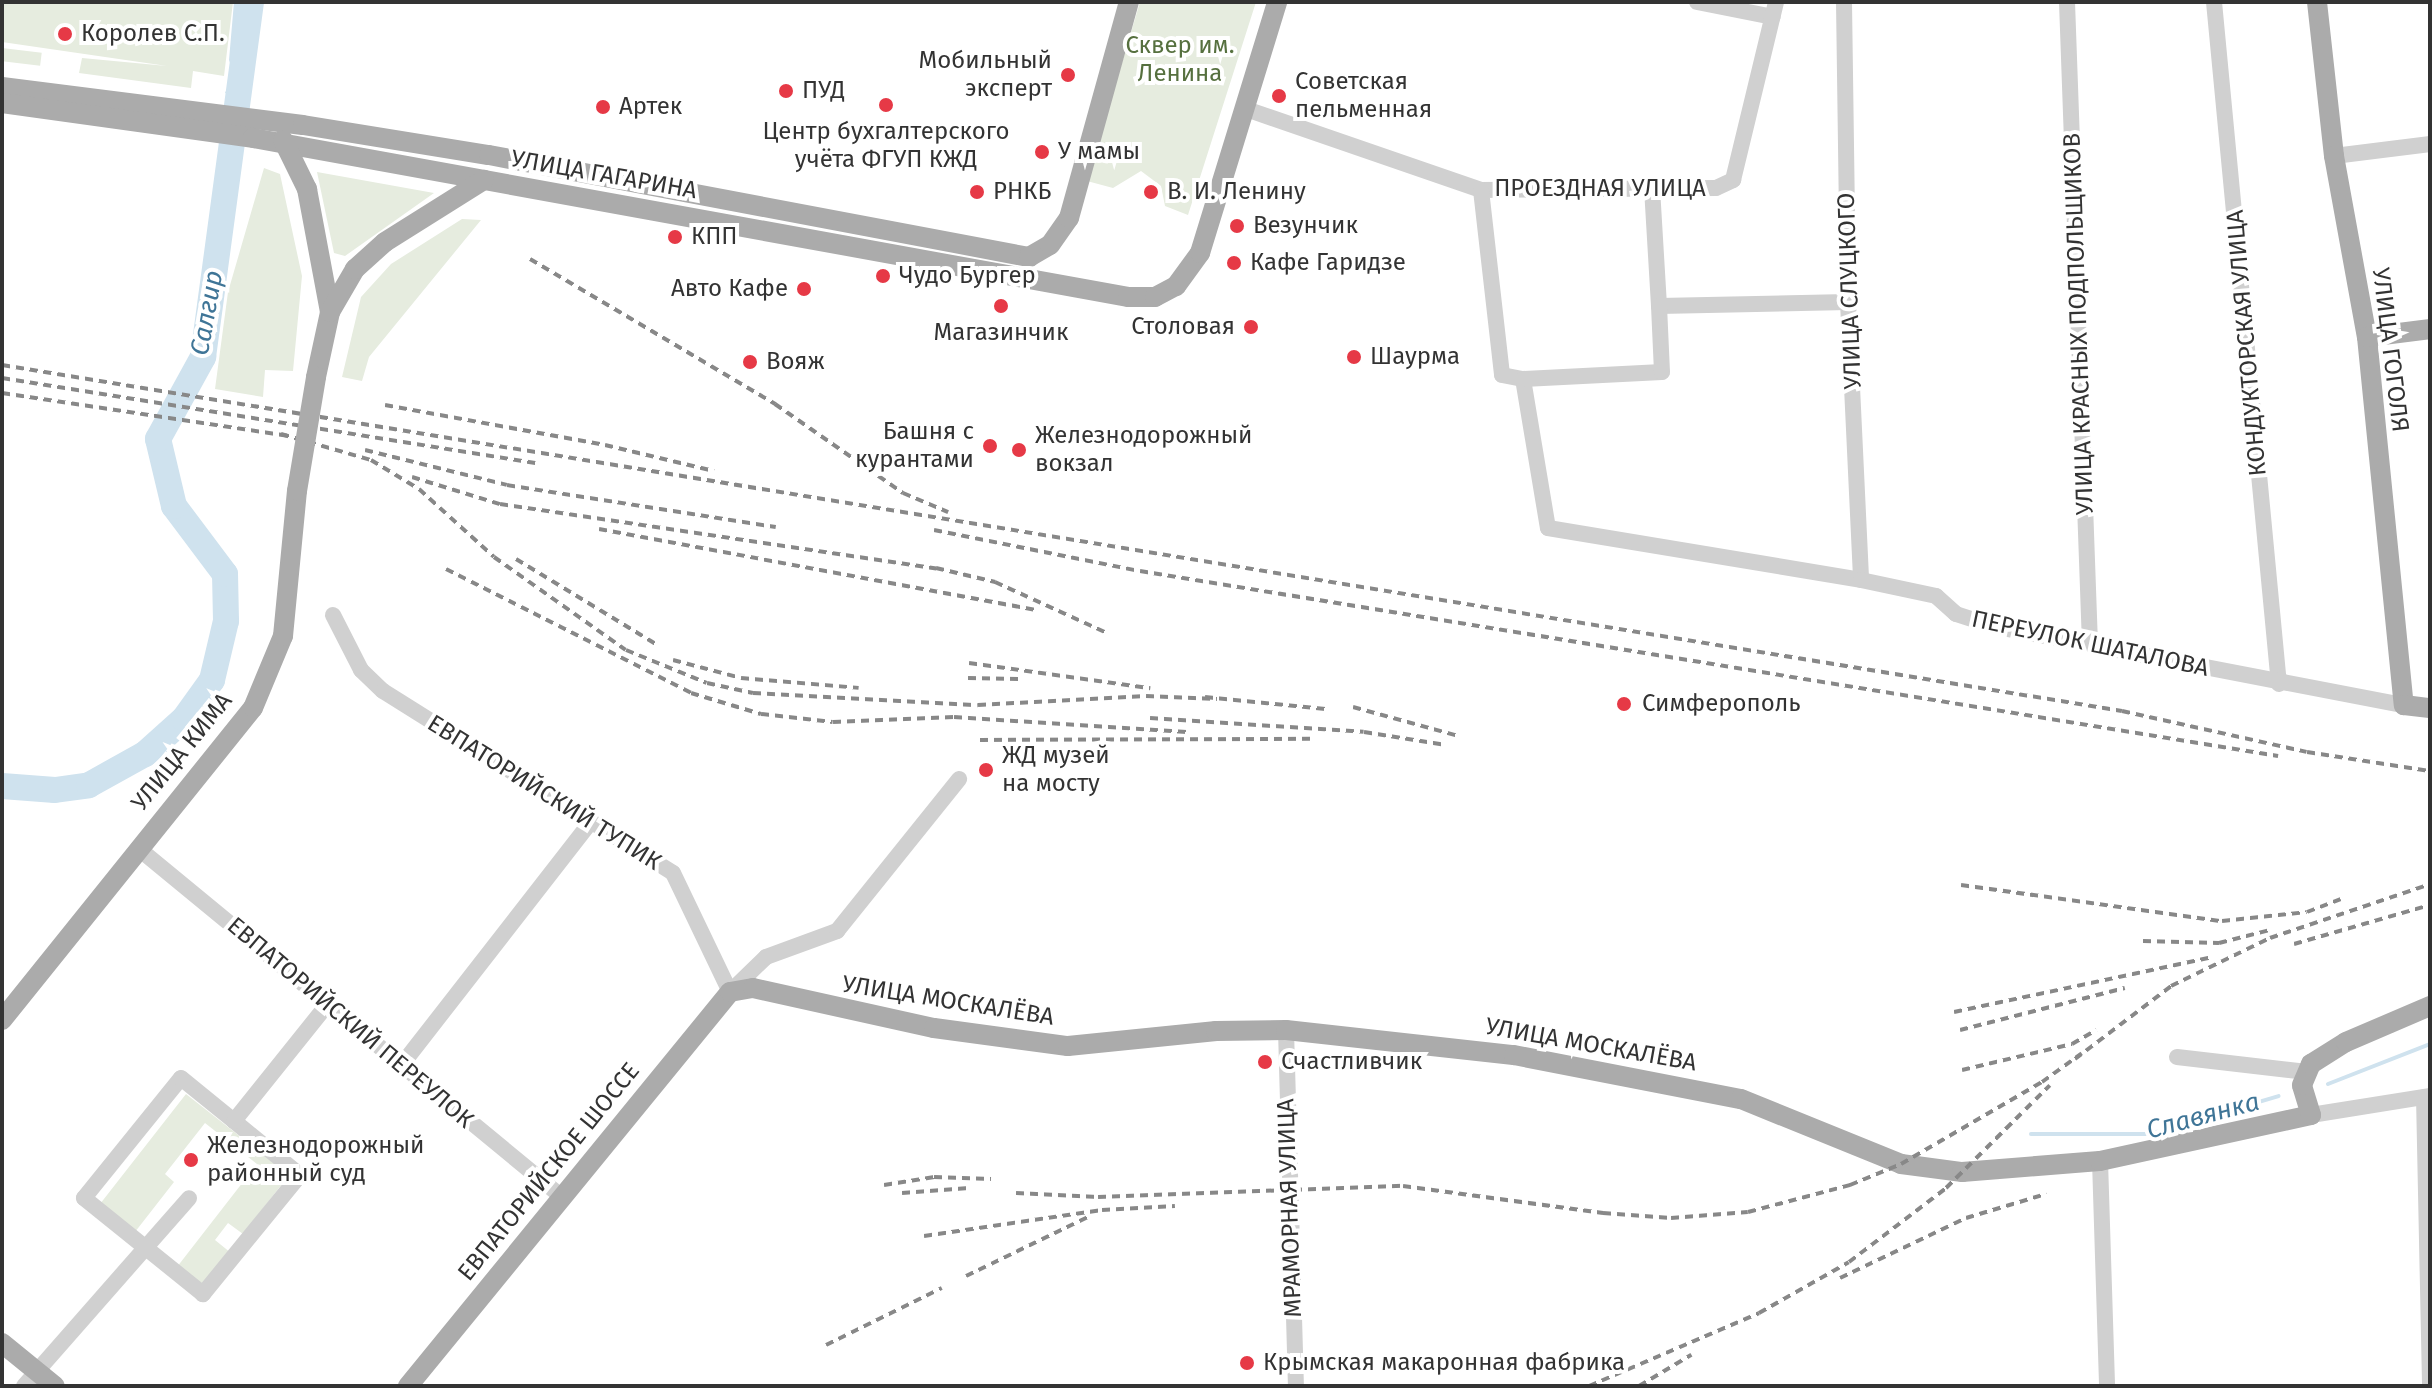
<!DOCTYPE html>
<html>
<head>
<meta charset="utf-8">
<style>
  body { margin:0 }
  #map { position:relative; width:2432px; height:1388px; overflow:hidden; background:#fff; font-family:"Fira Sans",sans-serif }
  div>[style] { position:absolute }
  [style*='--x'] { left:calc(var(--x)*1px); top:calc(var(--y)*1px); width:calc(var(--w)*1px); rotate:calc(var(--a)*1deg) }
  .green>* { inset:0; background:#e6ecdf; transform-origin:0 0 }
  .water>* { inset:0; background:#cfe2ee }
  .stream>* { height:4px; margin:-2px; padding:0 2px; transform-origin:2px; border-radius:2px; background:#cfe2ee }
  .river>* { height:26px; margin:-13px; padding:0 13px; transform-origin:13px; border-radius:13px; background:#cfe2ee }
  .minor>* { height:16px; margin:-8px; padding:0 8px; transform-origin:8px; border-radius:8px; background:#d0d0d0 }
  .major>* { height:20px; margin:-10px; padding:0 10px; transform-origin:10px; border-radius:10px; background:#ababab }
  .rail>* { height:4px; margin-top:-2px; transform-origin:0; background:repeating-linear-gradient(90deg,#888 0 8px,transparent 0 14px) }
  .major-bridge>* { height:20px; margin:-10px; padding:0 10px; transform-origin:10px; border-radius:10px; background:#ababab }
  .dots>* { width:22px; height:22px; translate:-50% -50%; box-sizing:border-box; border:4px solid #fff; border-radius:50% }
  span { translate:-50% -50%; white-space:nowrap; text-align:center; line-height:1.15; -webkit-text-stroke:8px #fff; paint-order:stroke }
  .poi-label { font-size:24px; color:#333 }
  .left { translate:0 -50%; text-align:left }
  .right { translate:-100% -50%; text-align:right }
  .park-label { font-size:24px; color:#56703f }
  .street-label { font-size:24px; color:#333 }
  .water-label { font-size:26px; color:#3f7597; font-style:italic }
  .frame { position:absolute; inset:0; border:4px solid #333; pointer-events:none }
</style>
</head>
<body>
<div id="map">
  <div class="green">
    <div style="clip-path:polygon(2px 2px,233px 2px,224px 76px,193px 71px,191px 88px,79px 73px,82px 58px,167px 66px,2px 42px)"></div>
    <div style="clip-path:polygon(1140px 2px,1256px 2px,1188px 215px,1165px 206px,1161px 186px,1141px 171px,1113px 188px,1087px 181px)"></div>
    <div style="left:2px;top:48px;width:40px;height:13px;rotate:7deg"></div>
    <div style="clip-path:polygon(264px 168px,280px 174px,302px 276px,293px 371px,265px 370px,263px 397px,215px 389px,228px 292px)"></div>
    <div style="clip-path:polygon(317px 172px,434px 193px,345px 256px,334px 253px)"></div>
    <div style="clip-path:polygon(462px 219px,481px 220px,369px 357px,362px 381px,342px 377px,361px 297px,391px 264px)"></div>
    <div style="clip-path:polygon(186px 1094px,289px 1175px,243px 1234px,228px 1223px,215px 1240px,231px 1253px,204px 1288px,177px 1267px,257px 1164px,205px 1123px,165px 1174px,174px 1182px,135px 1232px,100px 1204px)"></div>
  </div>
  <div class="water">
    <div style="clip-path:polygon(234px 2px,263px 2px,248px 97px,225px 93px,234px 74px,229px 60px)"></div>
  </div>
  <div class="stream">
    <div style="--x:2328;--y:1084;--w:110;--a:-21.4"></div>
    <div style="--x:2031;--y:1134;--w:119;--a:0"></div>
    <div style="--x:2150;--y:1134;--w:134;--a:-16.4"></div>
  </div>
  <div class="river">
    <div style="--x:2;--y:786;--w:53;--a:4.3"></div>
    <div style="--x:55;--y:790;--w:34;--a:-8"></div>
    <div style="--x:89;--y:785;--w:64;--a:-29"></div>
    <div style="--x:145;--y:754;--w:52;--a:-41.9"></div>
    <div style="--x:184;--y:719;--w:48;--a:-54.3"></div>
    <div style="--x:212;--y:680;--w:61;--a:-76.7"></div>
    <div style="--x:226;--y:621;--w:47;--a:-91.2"></div>
    <div style="--x:225;--y:574;--w:85;--a:-126.9"></div>
    <div style="--x:174;--y:506;--w:69;--a:-103.4"></div>
    <div style="--x:158;--y:439;--w:94;--a:-61.2"></div>
    <div style="--x:203;--y:357;--w:358;--a:-82.3"></div>
  </div>
  <div class="minor">
    <div style="--x:1697;--y:2;--w:77;--a:11.2"></div>
    <div style="--x:1844;--y:2;--w:300;--a:89.2"></div>
    <div style="--x:1848;--y:302;--w:278;--a:87.3"></div>
    <div style="--x:2067;--y:2;--w:643;--a:87.95"></div>
    <div style="--x:2214;--y:2;--w:685;--a:84.56"></div>
    <div style="--x:1246;--y:109;--w:249;--a:19"></div>
    <div style="--x:1481;--y:190;--w:235;--a:-0.5"></div>
    <div style="--x:1716;--y:188;--w:19;--a:-25"></div>
    <div style="--x:1733;--y:180;--w:183;--a:-76.4"></div>
    <div style="--x:2334;--y:156;--w:97;--a:-7.1"></div>
    <div style="--x:1652;--y:188;--w:118;--a:86.6"></div>
    <div style="--x:1659;--y:306;--w:189;--a:-1.2"></div>
    <div style="--x:1481;--y:190;--w:186;--a:83.5"></div>
    <div style="--x:1502;--y:375;--w:21;--a:11"></div>
    <div style="--x:1523;--y:379;--w:151;--a:80.5"></div>
    <div style="--x:1548;--y:528;--w:317;--a:9.4"></div>
    <div style="--x:1861;--y:580;--w:77;--a:12"></div>
    <div style="--x:1936;--y:596;--w:27;--a:42"></div>
    <div style="--x:1956;--y:614;--w:38;--a:18"></div>
    <div style="--x:1992;--y:626;--w:420;--a:10.9"></div>
    <div style="--x:1523;--y:379;--w:139;--a:-2.9"></div>
    <div style="--x:1662;--y:372;--w:66;--a:-92.6"></div>
    <div style="--x:333;--y:615;--w:62;--a:63"></div>
    <div style="--x:361;--y:670;--w:30;--a:44"></div>
    <div style="--x:383;--y:691;--w:342;--a:32.1"></div>
    <div style="--x:673;--y:873;--w:132;--a:64.4"></div>
    <div style="--x:730;--y:992;--w:50;--a:-44.2"></div>
    <div style="--x:766;--y:957;--w:76;--a:-20.1"></div>
    <div style="--x:837;--y:931;--w:195;--a:-51.2"></div>
    <div style="--x:138;--y:848;--w:549;--a:39.46"></div>
    <div style="--x:1286;--y:1030;--w:356;--a:88.4"></div>
    <div style="--x:2177;--y:1057;--w:131;--a:6.6"></div>
    <div style="--x:400;--y:1067;--w:309;--a:-52.1"></div>
    <div style="--x:2424;--y:1097;--w:289;--a:88.8"></div>
    <div style="--x:2311;--y:1115;--w:121;--a:-9.1"></div>
    <div style="--x:234;--y:1121;--w:85;--a:39.3"></div>
    <div style="--x:300;--y:1175;--w:154;--a:129.2"></div>
    <div style="--x:203;--y:1294;--w:153;--a:-141.1"></div>
    <div style="--x:84;--y:1198;--w:154;--a:-51.1"></div>
    <div style="--x:181;--y:1078;--w:68;--a:39.1"></div>
    <div style="--x:234;--y:1121;--w:149;--a:-51.3"></div>
    <div style="--x:2100;--y:1161;--w:225;--a:88.2"></div>
    <div style="--x:24;--y:1386;--w:250;--a:-48.7"></div>
  </div>
  <div class="major">
    <div style="--x:2317;--y:2;--w:155;--a:83.7"></div>
    <div style="--x:2334;--y:156;--w:184;--a:79.7"></div>
    <div style="--x:2367;--y:337;--w:370;--a:84.3"></div>
    <div style="--x:2404;--y:705;--w:26;--a:7"></div>
    <div style="--x:2;--y:87;--w:303;--a:7.2"></div>
    <div style="--x:303;--y:125;--w:188;--a:9.2"></div>
    <div style="--x:489;--y:155;--w:550;--a:10.7"></div>
    <div style="--x:1029;--y:257;--w:24;--a:-30"></div>
    <div style="--x:1050;--y:245;--w:33;--a:-55"></div>
    <div style="--x:1069;--y:218;--w:224;--a:-74.5"></div>
    <div style="--x:2;--y:103;--w:253;--a:7.9"></div>
    <div style="--x:253;--y:138;--w:889;--a:10.3"></div>
    <div style="--x:1128;--y:297;--w:27;--a:0"></div>
    <div style="--x:1155;--y:297;--w:24;--a:-28"></div>
    <div style="--x:1176;--y:286;--w:41;--a:-54"></div>
    <div style="--x:1200;--y:253;--w:263;--a:-72.9"></div>
    <div style="--x:283;--y:140;--w:55;--a:63.9"></div>
    <div style="--x:307;--y:189;--w:125;--a:79.4"></div>
    <div style="--x:2367;--y:337;--w:64;--a:-7.2"></div>
    <div style="--x:316;--y:377;--w:66;--a:-77.8"></div>
    <div style="--x:330;--y:312;--w:50;--a:-59.8"></div>
    <div style="--x:355;--y:269;--w:40;--a:-42"></div>
    <div style="--x:385;--y:242;--w:117;--a:-32.1"></div>
    <div style="--x:2;--y:1020;--w:400;--a:-51.2"></div>
    <div style="--x:253;--y:708;--w:78;--a:-67.4"></div>
    <div style="--x:283;--y:636;--w:146;--a:-84.5"></div>
    <div style="--x:2;--y:1343;--w:68;--a:39.1"></div>
    <div style="--x:408;--y:1386;--w:509;--a:-50.74"></div>
    <div style="--x:730;--y:992;--w:23;--a:-10"></div>
    <div style="--x:753;--y:988;--w:185;--a:12.5"></div>
    <div style="--x:934;--y:1028;--w:135;--a:7.7"></div>
    <div style="--x:1068;--y:1046;--w:149;--a:-5.8"></div>
    <div style="--x:1216;--y:1031;--w:70;--a:-0.8"></div>
    <div style="--x:1286;--y:1030;--w:229;--a:6.3"></div>
    <div style="--x:1514;--y:1055;--w:231;--a:11"></div>
    <div style="--x:1741;--y:1099;--w:173;--a:22.1"></div>
    <div style="--x:1901;--y:1164;--w:62;--a:7.5"></div>
    <div style="--x:1962;--y:1172;--w:138;--a:-4.6"></div>
    <div style="--x:2100;--y:1161;--w:216;--a:-12.3"></div>
    <div style="--x:2311;--y:1115;--w:31;--a:-107"></div>
    <div style="--x:2302;--y:1085;--w:23;--a:-67"></div>
    <div style="--x:2311;--y:1064;--w:41;--a:-32.2"></div>
    <div style="--x:2346;--y:1042;--w:91;--a:-23.2"></div>
  </div>
  <div class="rail">
    <div style="--x:530;--y:259;--w:285;--a:30.6"></div>
    <div style="--x:775;--y:404;--w:156;--a:34.8"></div>
    <div style="--x:903;--y:493;--w:49;--a:22.9"></div>
    <div style="--x:2;--y:365;--w:2148;--a:9.27"></div>
    <div style="--x:2122;--y:711;--w:189;--a:12.5"></div>
    <div style="--x:2307;--y:752;--w:124;--a:8.8"></div>
    <div style="--x:2;--y:378;--w:540;--a:9.06"></div>
    <div style="--x:2;--y:393;--w:292;--a:8.5"></div>
    <div style="--x:385;--y:405;--w:224;--a:10.3"></div>
    <div style="--x:605;--y:445;--w:112;--a:13.4"></div>
    <div style="--x:281;--y:434;--w:94;--a:16.1"></div>
    <div style="--x:371;--y:460;--w:56;--a:31.1"></div>
    <div style="--x:419;--y:489;--w:101;--a:42.2"></div>
    <div style="--x:494;--y:557;--w:161;--a:35.2"></div>
    <div style="--x:626;--y:650;--w:87;--a:22.2"></div>
    <div style="--x:707;--y:683;--w:47;--a:12.3"></div>
    <div style="--x:753;--y:693;--w:225;--a:3.1"></div>
    <div style="--x:978;--y:705;--w:168;--a:-3.1"></div>
    <div style="--x:1146;--y:696;--w:71;--a:2.4"></div>
    <div style="--x:365;--y:450;--w:146;--a:13.8"></div>
    <div style="--x:507;--y:485;--w:272;--a:8.9"></div>
    <div style="--x:412;--y:477;--w:92;--a:17.1"></div>
    <div style="--x:500;--y:504;--w:441;--a:8.4"></div>
    <div style="--x:936;--y:568;--w:61;--a:13.3"></div>
    <div style="--x:995;--y:582;--w:123;--a:24.5"></div>
    <div style="--x:599;--y:529;--w:443;--a:10.5"></div>
    <div style="--x:934;--y:530;--w:210;--a:11.3"></div>
    <div style="--x:1140;--y:571;--w:1153;--a:9.23"></div>
    <div style="--x:516;--y:559;--w:164;--a:31.3"></div>
    <div style="--x:446;--y:569;--w:275;--a:26.8"></div>
    <div style="--x:691;--y:693;--w:73;--a:16.7"></div>
    <div style="--x:761;--y:714;--w:72;--a:6.3"></div>
    <div style="--x:833;--y:722;--w:121;--a:-2.4"></div>
    <div style="--x:954;--y:717;--w:233;--a:3.7"></div>
    <div style="--x:673;--y:660;--w:70;--a:14.8"></div>
    <div style="--x:741;--y:678;--w:118;--a:4.8"></div>
    <div style="--x:969;--y:663;--w:183;--a:7.9"></div>
    <div style="--x:968;--y:678;--w:51;--a:1.1"></div>
    <div style="--x:1205;--y:697;--w:121;--a:5.7"></div>
    <div style="--x:1353;--y:707;--w:109;--a:15.4"></div>
    <div style="--x:1150;--y:718;--w:214;--a:3.7"></div>
    <div style="--x:1364;--y:732;--w:83;--a:9"></div>
    <div style="--x:980;--y:740;--w:330;--a:-0.2"></div>
    <div style="--x:1961;--y:885;--w:263;--a:7.9"></div>
    <div style="--x:2222;--y:921;--w:85;--a:-6"></div>
    <div style="--x:2307;--y:912;--w:36;--a:-21"></div>
    <div style="--x:2143;--y:941;--w:76;--a:1.5"></div>
    <div style="--x:2219;--y:943;--w:53;--a:-14.3"></div>
    <div style="--x:2294;--y:944;--w:141;--a:-16"></div>
    <div style="--x:1954;--y:1012;--w:261;--a:-12"></div>
    <div style="--x:1960;--y:1030;--w:170;--a:-14.3"></div>
    <div style="--x:2075;--y:1059;--w:121;--a:-37.2"></div>
    <div style="--x:2171;--y:986;--w:110;--a:-25.9"></div>
    <div style="--x:2270;--y:938;--w:169;--a:-18.6"></div>
    <div style="--x:1962;--y:1070;--w:113;--a:-13.3"></div>
    <div style="--x:2072;--y:1044;--w:28;--a:-30"></div>
    <div style="--x:884;--y:1185;--w:51;--a:-9.1"></div>
    <div style="--x:934;--y:1177;--w:57;--a:2"></div>
    <div style="--x:902;--y:1193;--w:67;--a:-4.3"></div>
    <div style="--x:1016;--y:1193;--w:82;--a:2.8"></div>
    <div style="--x:1098;--y:1197;--w:305;--a:-2.1"></div>
    <div style="--x:1403;--y:1186;--w:202;--a:7.7"></div>
    <div style="--x:1603;--y:1213;--w:68;--a:4.2"></div>
    <div style="--x:1671;--y:1218;--w:77;--a:-4.5"></div>
    <div style="--x:1748;--y:1212;--w:106;--a:-14.8"></div>
    <div style="--x:1850;--y:1185;--w:55;--a:-22.4"></div>
    <div style="--x:1901;--y:1164;--w:163;--a:-30.2"></div>
    <div style="--x:2042;--y:1082;--w:49;--a:-35.9"></div>
    <div style="--x:924;--y:1236;--w:180;--a:-8.3"></div>
    <div style="--x:1102;--y:1210;--w:73;--a:-3.1"></div>
    <div style="--x:966;--y:1276;--w:136;--a:-25.8"></div>
    <div style="--x:1840;--y:1278;--w:140;--a:-25.5"></div>
    <div style="--x:1966;--y:1218;--w:84;--a:-16.7"></div>
    <div style="--x:826;--y:1345;--w:129;--a:-26.2"></div>
    <div style="--x:1589;--y:1386;--w:185;--a:-23.2"></div>
    <div style="--x:1759;--y:1313;--w:103;--a:-29.5"></div>
    <div style="--x:1849;--y:1262;--w:122;--a:-37.3"></div>
    <div style="--x:1946;--y:1188;--w:146;--a:-44.7"></div>
    <div style="--x:1639;--y:1386;--w:61;--a:-30.8"></div>
  </div>
  <div class="major-bridge">
    <div style="--x:297;--y:491;--w:116;--a:-80.5"></div>
  </div>
  <div class="dots">
    <div style="left:65px;top:34px;background:#e63946"></div>
    <div style="left:1068px;top:75px;background:#e63946"></div>
    <div style="left:786px;top:91px;background:#e63946"></div>
    <div style="left:1279px;top:96px;background:#e63946"></div>
    <div style="left:886px;top:105px;background:#e63946"></div>
    <div style="left:603px;top:107px;background:#e63946"></div>
    <div style="left:1042px;top:152px;background:#e63946"></div>
    <div style="left:977px;top:192px;background:#e63946"></div>
    <div style="left:1151px;top:192px;background:#e63946"></div>
    <div style="left:1237px;top:226px;background:#e63946"></div>
    <div style="left:675px;top:237px;background:#e63946"></div>
    <div style="left:1234px;top:263px;background:#e63946"></div>
    <div style="left:883px;top:276px;background:#e63946"></div>
    <div style="left:804px;top:289px;background:#e63946"></div>
    <div style="left:1001px;top:306px;background:#e63946"></div>
    <div style="left:1251px;top:327px;background:#e63946"></div>
    <div style="left:1354px;top:357px;background:#e63946"></div>
    <div style="left:750px;top:362px;background:#e63946"></div>
    <div style="left:990px;top:446px;background:#e63946"></div>
    <div style="left:1019px;top:450px;background:#e63946"></div>
    <div style="left:1624px;top:704px;background:#e63946"></div>
    <div style="left:986px;top:770px;background:#e63946"></div>
    <div style="left:1265px;top:1062px;background:#e63946"></div>
    <div style="left:191px;top:1160px;background:#e63946"></div>
    <div style="left:1247px;top:1363px;background:#e63946"></div>
  </div>
  <div class="poi-label">
    <span class="left" style="left:81px;top:34px">Королев С.П.</span>
    <span class="right" style="left:1052px;top:75px">Мобильный<br>эксперт</span>
    <span class="left" style="left:1295px;top:96px">Советская<br>пельменная</span>
    <span class="left" style="left:802px;top:91px">ПУД</span>
    <span class="left" style="left:619px;top:107px">Артек</span>
    <span style="left:886px;top:146px">Центр бухгалтерского<br>учёта ФГУП КЖД</span>
    <span class="left" style="left:1058px;top:152px">У мамы</span>
    <span class="left" style="left:993px;top:192px">РНКБ</span>
    <span class="left" style="left:1167px;top:192px">В. И. Ленину</span>
    <span class="left" style="left:1253px;top:226px">Везунчик</span>
    <span class="left" style="left:691px;top:237px">КПП</span>
    <span class="left" style="left:1250px;top:263px">Кафе Гаридзе</span>
    <span class="left" style="left:899px;top:276px">Чудо Бургер</span>
    <span class="right" style="left:788px;top:289px">Авто Кафе</span>
    <span class="right" style="left:1235px;top:327px">Столовая</span>
    <span style="left:1001px;top:333px">Магазинчик</span>
    <span class="left" style="left:1370px;top:357px">Шаурма</span>
    <span class="left" style="left:766px;top:362px">Вояж</span>
    <span class="right" style="left:974px;top:446px">Башня с<br>курантами</span>
    <span class="left" style="left:1035px;top:450px">Железнодорожный<br>вокзал</span>
    <span class="left" style="left:1642px;top:704px">Симферополь</span>
    <span class="left" style="left:1002px;top:770px">ЖД музей<br>на мосту</span>
    <span class="left" style="left:1281px;top:1062px">Счастливчик</span>
    <span class="left" style="left:207px;top:1160px">Железнодорожный<br>районный суд</span>
    <span class="left" style="left:1263px;top:1363px">Крымская макаронная фабрика</span>
  </div>
  <div class="park-label">
    <span style="left:1180px;top:60px">Сквер им.<br>Ленина</span>
  </div>
  <div class="street-label">
    <span style="left:604px;top:175px;rotate:10deg">УЛИЦА ГАГАРИНА</span>
    <span style="left:1600px;top:189px">ПРОЕЗДНАЯ УЛИЦА</span>
    <span style="left:1850px;top:291px;rotate:-92deg">УЛИЦА СЛУЦКОГО</span>
    <span style="left:2079px;top:324px;rotate:-92deg">УЛИЦА КРАСНЫХ ПОДПОЛЬЩИКОВ</span>
    <span style="left:2247px;top:343px;rotate:-95deg">КОНДУКТОРСКАЯ УЛИЦА</span>
    <span style="left:2390px;top:350px;rotate:83deg">УЛИЦА ГОГОЛЯ</span>
    <span style="left:2090px;top:644px;rotate:12deg">ПЕРЕУЛОК ШАТАЛОВА</span>
    <span style="left:182px;top:752px;rotate:-51deg">УЛИЦА КИМА</span>
    <span style="left:544px;top:793px;rotate:32deg">ЕВПАТОРИЙСКИЙ ТУПИК</span>
    <span style="left:948px;top:1001px;rotate:9deg">УЛИЦА МОСКАЛЁВА</span>
    <span style="left:350px;top:1023px;rotate:40deg">ЕВПАТОРИЙСКИЙ ПЕРЕУЛОК</span>
    <span style="left:1591px;top:1045px;rotate:10deg">УЛИЦА МОСКАЛЁВА</span>
    <span style="left:549px;top:1172px;rotate:-51deg">ЕВПАТОРИЙСКОЕ ШОССЕ</span>
    <span style="left:1290px;top:1208px;rotate:-92deg">МРАМОРНАЯ УЛИЦА</span>
  </div>
  <div class="water-label">
    <span style="left:207px;top:313px;rotate:-80deg">Салгир</span>
    <span style="left:2203px;top:1116px;rotate:-15deg">Славянка</span>
  </div>
  <div class="frame"></div>
</div>
</body>
</html>
